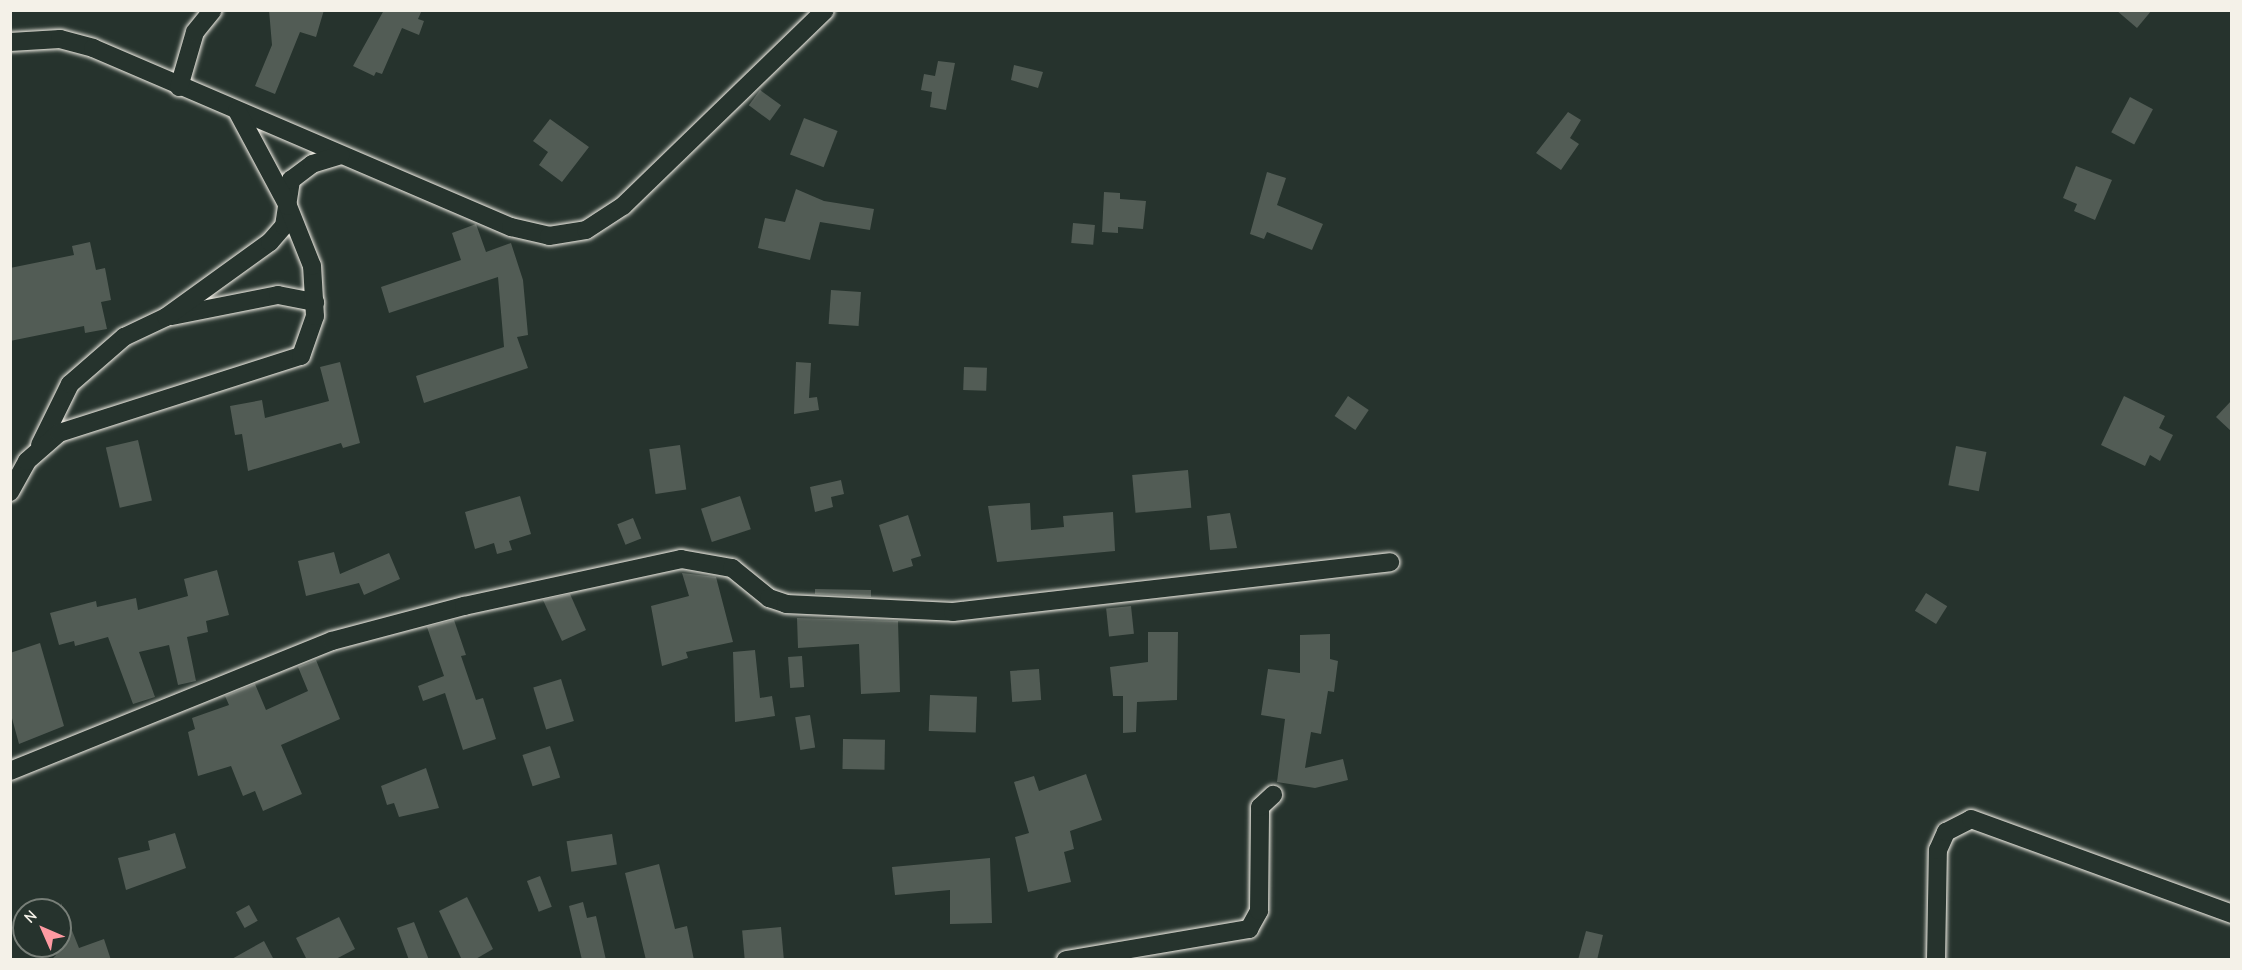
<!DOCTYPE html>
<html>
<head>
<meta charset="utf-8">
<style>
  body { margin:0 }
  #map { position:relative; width:2242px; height:970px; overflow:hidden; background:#26332d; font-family:"Comic Neue",sans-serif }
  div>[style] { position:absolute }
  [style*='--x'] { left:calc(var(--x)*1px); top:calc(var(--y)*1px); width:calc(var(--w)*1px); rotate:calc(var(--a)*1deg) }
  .building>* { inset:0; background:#525c55; transform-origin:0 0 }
  .roads { filter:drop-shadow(0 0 2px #f4f1e8) drop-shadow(0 0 2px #f4f1e8) }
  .minor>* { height:18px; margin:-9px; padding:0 9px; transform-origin:9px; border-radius:9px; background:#26332d }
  span { translate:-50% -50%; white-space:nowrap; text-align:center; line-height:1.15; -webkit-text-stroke:4.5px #26332d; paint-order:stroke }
  .frame { position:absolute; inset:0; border:12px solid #f4f1e8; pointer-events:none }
  .north { position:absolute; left:12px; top:898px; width:60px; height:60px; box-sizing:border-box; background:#26332d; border:2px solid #787f78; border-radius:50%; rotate:315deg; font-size:16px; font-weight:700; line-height:24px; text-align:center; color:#f4f1e8 }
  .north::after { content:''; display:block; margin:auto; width:21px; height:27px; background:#ff9aa2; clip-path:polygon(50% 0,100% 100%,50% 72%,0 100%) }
</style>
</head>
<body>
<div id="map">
  <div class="building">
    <div style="clip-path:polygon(269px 10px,324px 10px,316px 37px,300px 32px,275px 94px,255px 86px,272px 45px)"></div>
    <div style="clip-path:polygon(384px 10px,422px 10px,418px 19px,424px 21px,419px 35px,402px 28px,382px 74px,376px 72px,374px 76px,353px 66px)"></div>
    <div style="clip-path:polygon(2116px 10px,2152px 10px,2137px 28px)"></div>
    <div style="clip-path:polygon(938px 61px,955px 63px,946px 110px,930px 107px,932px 92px,921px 90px,924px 74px,935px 76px)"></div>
    <div style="clip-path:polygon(1014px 65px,1043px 72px,1038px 88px,1011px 80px)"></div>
    <div style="left:760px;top:90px;width:26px;height:19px;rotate:36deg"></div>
    <div style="left:2130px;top:97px;width:26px;height:40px;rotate:28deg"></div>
    <div style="clip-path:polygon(1568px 112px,1581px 120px,1570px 138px,1579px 144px,1561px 170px,1536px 153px)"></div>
    <div style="left:804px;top:118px;width:36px;height:39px;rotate:21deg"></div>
    <div style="clip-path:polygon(550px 119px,589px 147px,562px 182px,539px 165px,548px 152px,533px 141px)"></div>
    <div style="clip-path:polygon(2076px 166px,2112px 180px,2095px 220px,2074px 211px,2077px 204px,2063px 198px)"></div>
    <div style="clip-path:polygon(1267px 172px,1286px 178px,1277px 205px,1323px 224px,1312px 250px,1267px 232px,1264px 239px,1250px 234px)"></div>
    <div style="clip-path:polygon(796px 189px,824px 201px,874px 209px,870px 230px,820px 222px,810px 260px,758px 248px,765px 218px,785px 222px)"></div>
    <div style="clip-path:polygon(1104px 192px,1120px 193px,1120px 199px,1146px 201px,1143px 229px,1118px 227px,1118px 233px,1102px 232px)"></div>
    <div style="left:1073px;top:223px;width:22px;height:20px;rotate:5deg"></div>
    <div style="clip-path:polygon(476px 224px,486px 252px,511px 243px,523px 280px,528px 335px,517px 337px,528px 368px,424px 403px,416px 376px,504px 347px,498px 277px,389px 313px,381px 287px,461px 260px,452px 233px)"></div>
    <div style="clip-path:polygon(90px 242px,96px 270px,105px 268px,111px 300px,101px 302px,107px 329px,85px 333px,84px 326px,10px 341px,10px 268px,74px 255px,72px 246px)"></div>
    <div style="left:831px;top:290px;width:30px;height:34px;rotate:4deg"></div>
    <div style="clip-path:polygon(340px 362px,360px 443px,343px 448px,341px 443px,248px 471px,242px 434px,235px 435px,230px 406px,262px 400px,265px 418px,329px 401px,320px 367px)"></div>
    <div style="clip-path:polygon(796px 362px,811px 363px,809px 398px,817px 397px,819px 410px,794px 414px)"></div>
    <div style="left:964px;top:367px;width:23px;height:23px;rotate:2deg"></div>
    <div style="left:1348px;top:396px;width:25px;height:24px;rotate:34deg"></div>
    <div style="clip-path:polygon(2124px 396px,2165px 416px,2159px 428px,2173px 435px,2160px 461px,2150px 455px,2145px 466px,2101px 445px)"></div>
    <div style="clip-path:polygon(2232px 400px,2232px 432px,2216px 417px)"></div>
    <div style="left:138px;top:440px;width:62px;height:33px;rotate:77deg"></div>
    <div style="left:680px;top:445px;width:45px;height:31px;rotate:82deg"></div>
    <div style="left:1956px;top:446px;width:31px;height:40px;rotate:11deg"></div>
    <div style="left:1188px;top:470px;width:38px;height:56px;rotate:85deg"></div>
    <div style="clip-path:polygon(841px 480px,844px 494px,831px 497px,833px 507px,815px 512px,810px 487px)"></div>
    <div style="clip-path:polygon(520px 496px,531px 534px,509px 541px,512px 550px,497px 554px,494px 543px,475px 549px,465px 512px)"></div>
    <div style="left:740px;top:496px;width:35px;height:41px;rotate:72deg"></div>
    <div style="clip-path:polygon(1030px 503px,1031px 530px,1064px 527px,1063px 516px,1113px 512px,1115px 551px,997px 562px,988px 506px)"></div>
    <div style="clip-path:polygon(1230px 513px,1237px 548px,1210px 550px,1207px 516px)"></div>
    <div style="clip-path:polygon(908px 515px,921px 556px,911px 559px,913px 566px,893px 572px,879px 525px)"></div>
    <div style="left:633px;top:518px;width:22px;height:17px;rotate:68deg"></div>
    <div style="clip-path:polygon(334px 552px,340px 574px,389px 553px,400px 579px,364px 595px,359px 583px,306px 596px,298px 561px)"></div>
    <div style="clip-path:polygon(217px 570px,229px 615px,206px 621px,208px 632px,187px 637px,196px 681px,178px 685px,169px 645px,139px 652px,155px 697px,133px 704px,108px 637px,75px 646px,74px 641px,59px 645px,50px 613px,96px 601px,97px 607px,136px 598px,138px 610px,188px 596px,184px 579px)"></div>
    <div style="clip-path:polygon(682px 573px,716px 577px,733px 642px,686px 652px,688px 658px,662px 666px,651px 606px,689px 596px)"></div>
    <div style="clip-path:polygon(815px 589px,871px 590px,871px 597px,815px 594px)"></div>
    <div style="left:1926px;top:593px;width:25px;height:21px;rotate:32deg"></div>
    <div style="clip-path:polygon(570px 594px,586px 630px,562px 641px,543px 600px)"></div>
    <div style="left:1131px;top:606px;width:28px;height:25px;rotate:84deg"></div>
    <div style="clip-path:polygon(797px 618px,898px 621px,900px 692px,861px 694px,859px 644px,798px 648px)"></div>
    <div style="clip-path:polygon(454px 620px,466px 655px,461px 656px,476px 700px,483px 698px,496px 739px,463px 750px,445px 693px,423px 701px,418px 686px,444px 676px,427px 627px)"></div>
    <div style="clip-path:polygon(1148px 632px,1178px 632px,1177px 700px,1137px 702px,1136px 732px,1123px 733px,1123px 696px,1113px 696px,1110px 667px,1148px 662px)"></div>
    <div style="clip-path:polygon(1330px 634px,1330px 659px,1338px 661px,1334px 692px,1328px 691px,1321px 734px,1311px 732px,1305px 768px,1343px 759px,1348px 780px,1315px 788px,1277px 782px,1285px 719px,1261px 715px,1268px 669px,1300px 673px,1300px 635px)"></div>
    <div style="clip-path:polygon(40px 643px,64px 726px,19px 744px,10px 711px,10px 653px)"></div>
    <div style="clip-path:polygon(755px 650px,760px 698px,772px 696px,775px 716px,735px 722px,733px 652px)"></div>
    <div style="left:802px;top:656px;width:31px;height:14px;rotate:86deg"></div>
    <div style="clip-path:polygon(316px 660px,340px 719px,281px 745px,302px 794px,263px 811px,255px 791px,243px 796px,231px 766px,198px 776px,188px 732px,195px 729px,192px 718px,229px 705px,225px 696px,255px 684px,266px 710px,308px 691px,298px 667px)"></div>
    <div style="left:1039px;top:669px;width:31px;height:29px;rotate:86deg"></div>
    <div style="left:561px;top:679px;width:44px;height:29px;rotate:73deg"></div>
    <div style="left:930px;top:695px;width:47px;height:36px;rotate:2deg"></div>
    <div style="left:810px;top:715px;width:33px;height:15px;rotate:81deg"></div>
    <div style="left:843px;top:739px;width:42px;height:30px;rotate:1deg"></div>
    <div style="left:550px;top:746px;width:33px;height:29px;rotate:72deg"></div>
    <div style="clip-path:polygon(426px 768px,439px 808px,399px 817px,394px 803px,387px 805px,381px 786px)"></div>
    <div style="clip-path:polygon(1086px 774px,1102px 820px,1070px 831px,1074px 849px,1064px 852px,1071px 882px,1028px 892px,1015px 837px,1029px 833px,1014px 782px,1034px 776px,1039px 791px)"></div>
    <div style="clip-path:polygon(175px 833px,186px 868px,126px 890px,118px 858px,150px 850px,148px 841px)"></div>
    <div style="left:612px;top:834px;width:31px;height:46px;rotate:81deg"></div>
    <div style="clip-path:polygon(990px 858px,992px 923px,950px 924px,950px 890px,895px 895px,892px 867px)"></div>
    <div style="clip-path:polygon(659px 864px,675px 929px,687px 926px,694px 960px,646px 960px,625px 873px)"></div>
    <div style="left:540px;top:876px;width:33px;height:14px;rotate:69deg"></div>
    <div style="clip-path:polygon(467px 897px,493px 949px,474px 960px,462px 960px,439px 911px)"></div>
    <div style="clip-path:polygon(583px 902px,587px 918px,596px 916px,606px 960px,582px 960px,569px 906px)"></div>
    <div style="clip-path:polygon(61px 903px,79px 948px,104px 939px,111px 960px,51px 960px,56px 955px,52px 946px,60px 946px)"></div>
    <div style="left:249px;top:905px;width:18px;height:15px;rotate:61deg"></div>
    <div style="clip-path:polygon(339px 917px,355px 949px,334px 960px,307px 960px,296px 938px)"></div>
    <div style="clip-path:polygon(414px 922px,429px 960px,409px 960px,397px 928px)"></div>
    <div style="left:781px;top:927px;width:33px;height:39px;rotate:85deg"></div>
    <div style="clip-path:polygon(1586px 931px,1603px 935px,1597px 960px,1578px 960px)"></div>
    <div style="clip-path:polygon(264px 941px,274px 960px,230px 960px)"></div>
  </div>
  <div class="roads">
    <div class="minor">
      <div style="--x:10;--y:42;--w:50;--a:-3.4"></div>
      <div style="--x:60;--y:39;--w:34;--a:15"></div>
      <div style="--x:93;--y:48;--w:455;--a:23.2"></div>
      <div style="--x:511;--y:227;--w:39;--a:13"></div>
      <div style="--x:549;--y:236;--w:37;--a:-9"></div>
      <div style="--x:586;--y:230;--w:44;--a:-33"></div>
      <div style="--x:623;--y:206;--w:281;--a:-44.1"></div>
      <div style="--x:179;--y:87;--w:57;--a:-73.8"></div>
      <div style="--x:195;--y:32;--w:28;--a:-51"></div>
      <div style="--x:172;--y:316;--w:108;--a:-11.2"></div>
      <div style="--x:278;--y:295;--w:38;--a:11"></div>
      <div style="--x:40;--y:445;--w:68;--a:-63.8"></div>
      <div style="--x:70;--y:384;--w:72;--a:-41"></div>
      <div style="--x:124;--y:337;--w:47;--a:-25.5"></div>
      <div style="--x:166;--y:317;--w:128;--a:-35.8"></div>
      <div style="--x:270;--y:242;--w:21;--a:-49"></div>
      <div style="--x:284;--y:226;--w:47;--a:-81.3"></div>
      <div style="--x:291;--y:180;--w:26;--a:-37"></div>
      <div style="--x:312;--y:164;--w:30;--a:-17"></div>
      <div style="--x:10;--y:492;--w:35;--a:-61"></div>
      <div style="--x:27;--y:461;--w:43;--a:-41.2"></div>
      <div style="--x:59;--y:433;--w:254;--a:-17.7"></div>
      <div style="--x:301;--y:356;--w:42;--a:-70.7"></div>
      <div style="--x:315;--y:316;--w:50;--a:-93.4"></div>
      <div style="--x:312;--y:266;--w:65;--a:-111.8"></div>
      <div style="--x:288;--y:206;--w:108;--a:-118.2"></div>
      <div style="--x:10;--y:771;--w:347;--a:-22"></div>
      <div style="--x:332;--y:641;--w:137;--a:-14.9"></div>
      <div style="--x:464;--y:606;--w:222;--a:-12.2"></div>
      <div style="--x:681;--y:559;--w:52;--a:10"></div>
      <div style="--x:732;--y:568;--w:48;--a:39"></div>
      <div style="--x:769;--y:598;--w:18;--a:19"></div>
      <div style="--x:786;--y:604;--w:167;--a:2.7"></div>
      <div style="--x:953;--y:612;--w:440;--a:-6.5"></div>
      <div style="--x:1066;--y:960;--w:186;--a:-9.6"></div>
      <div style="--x:1249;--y:929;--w:21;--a:-61"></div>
      <div style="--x:1259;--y:911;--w:104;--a:-89.4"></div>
      <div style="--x:1260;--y:807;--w:18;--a:-43"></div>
      <div style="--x:1936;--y:960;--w:110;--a:-89"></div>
      <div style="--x:1938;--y:850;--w:20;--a:-66"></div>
      <div style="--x:1946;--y:832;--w:28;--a:-27"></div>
      <div style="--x:1971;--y:819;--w:278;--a:20"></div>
    </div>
  </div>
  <div class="frame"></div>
  <div class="north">N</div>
</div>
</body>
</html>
